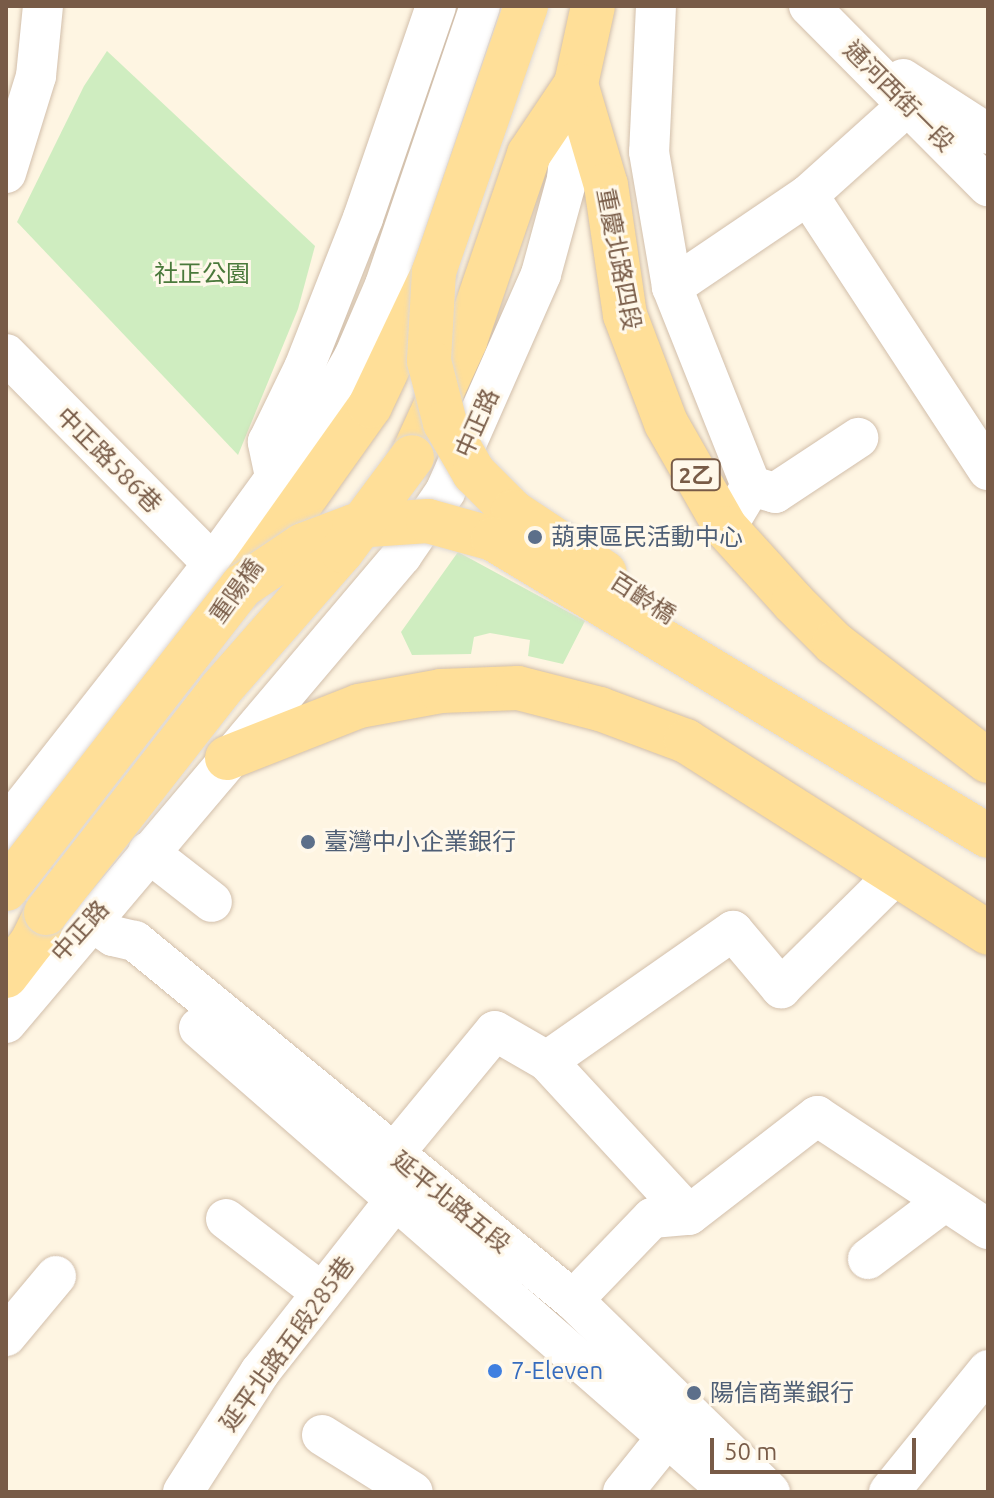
<!DOCTYPE html>
<html>
<head>
<meta charset="utf-8">
<style>
  body { margin:0 }
  #map { position:relative; width:994px; height:1498px; overflow:hidden; background:#fef5e2; font-family:Ubuntu,"Noto Sans TC",sans-serif }
  div>[style] { position:absolute }
  [style*='--x'] { left:calc(var(--x)*1px); top:calc(var(--y)*1px); width:calc(var(--w)*1px); rotate:calc(var(--a)*1deg) }
  .green>* { inset:0; background:#cfedc0 }
  .roads { filter:drop-shadow(0 0 2px #d2bfab) drop-shadow(0 0 2px #d2bfab) }
  .minor>* { height:40px; margin:-20px; padding:0 20px; transform-origin:20px; border-radius:20px; background:#fff }
  .major>* { height:44px; margin:-22px; padding:0 22px; transform-origin:22px; border-radius:22px; background:#ffdf98 }
  .bridges { filter:drop-shadow(0 0 2px #dfd8d3) drop-shadow(0 0 2px #dfd8d3) }
  .major-bridge>* { height:44px; margin:-22px; padding:0 22px; transform-origin:22px; border-radius:22px; background:#ffdf98 }
  .dots>* { width:22px; height:22px; translate:-50% -50%; box-sizing:border-box; border:4px solid #fff8ea; border-radius:50% }
  span { translate:-50% -50%; white-space:nowrap; text-align:center; line-height:1.15; -webkit-text-stroke:6px #fff8ea; paint-order:stroke }
  .shield-label span { padding:2px 6px; background:#fff8ea; border:2px solid; border-radius:6px; -webkit-text-stroke-width:0 }
  .shield-label { font-size:22px; color:#785b47; font-weight:700 }
  .street-label { font-size:24px; color:#785b47 }
  .park-label { font-size:24px; color:#4a793b }
  .service-label { font-size:24px; color:#4e5e75 }
  .left { translate:0 -50%; text-align:left }
  .shop-label { font-size:24px; color:#366cbe }
  .frame { position:absolute; inset:0; border:8px solid #785b47; pointer-events:none }
  .scale { position:absolute; left:710px; top:1438px; width:206px; height:36px; box-sizing:border-box; border:4px solid #785b47; border-top:0; padding-left:10px; font-size:24px; line-height:28px; white-space:nowrap; color:#785b47; -webkit-text-stroke:6px #fff8ea; paint-order:stroke }
</style>
</head>
<body>
<div id="map">
  <div class="green">
    <div style="clip-path:polygon(107px 51px,315px 246px,298px 309px,238px 455px,17px 222px,84px 86px)"></div>
    <div style="clip-path:polygon(458px 552px,585px 621px,563px 664px,528px 656px,530px 640px,490px 633px,474px 637px,471px 654px,412px 655px,401px 632px)"></div>
  </div>
  <div class="roads">
    <div class="minor">
      <div style="--x:656;--y:6;--w:146;--a:92.7"></div>
      <div style="--x:649;--y:152;--w:137;--a:80.3"></div>
      <div style="--x:672;--y:287;--w:214;--a:68.3"></div>
      <div style="--x:751;--y:486;--w:49;--a:120.8"></div>
      <div style="--x:809;--y:6;--w:254;--a:45.2"></div>
      <div style="--x:903;--y:79;--w:101;--a:32.9"></div>
      <div style="--x:6;--y:173;--w:102;--a:-72.8"></div>
      <div style="--x:36;--y:76;--w:70;--a:-84.3"></div>
      <div style="--x:808;--y:195;--w:329;--a:56.8"></div>
      <div style="--x:672;--y:287;--w:164;--a:-34.1"></div>
      <div style="--x:808;--y:195;--w:135;--a:-42"></div>
      <div style="--x:6;--y:354;--w:295;--a:45.4"></div>
      <div style="--x:276;--y:481;--w:40;--a:-102"></div>
      <div style="--x:268;--y:442;--w:82;--a:-64.1"></div>
      <div style="--x:304;--y:368;--w:161;--a:-68.5"></div>
      <div style="--x:363;--y:218;--w:224;--a:-71"></div>
      <div style="--x:751;--y:486;--w:25;--a:16"></div>
      <div style="--x:775;--y:493;--w:100;--a:-33.5"></div>
      <div style="--x:6;--y:827;--w:335;--a:-51.8"></div>
      <div style="--x:213;--y:564;--w:184;--a:-54.1"></div>
      <div style="--x:321;--y:415;--w:67;--a:-60.4"></div>
      <div style="--x:354;--y:357;--w:78;--a:-66.7"></div>
      <div style="--x:385;--y:285;--w:295;--a:-71.2"></div>
      <div style="--x:148;--y:852;--w:81;--a:38"></div>
      <div style="--x:6;--y:863;--w:130;--a:34.3"></div>
      <div style="--x:113;--y:936;--w:23;--a:13"></div>
      <div style="--x:135;--y:941;--w:566;--a:39.34"></div>
      <div style="--x:573;--y:1300;--w:275;--a:44.3"></div>
      <div style="--x:6;--y:1023;--w:613;--a:-49.76"></div>
      <div style="--x:402;--y:555;--w:76;--a:-55.7"></div>
      <div style="--x:445;--y:492;--w:238;--a:-66.2"></div>
      <div style="--x:541;--y:274;--w:98;--a:-74.7"></div>
      <div style="--x:567;--y:179;--w:91;--a:-84.4"></div>
      <div style="--x:199;--y:1028;--w:705;--a:41.15"></div>
      <div style="--x:547;--y:1061;--w:227;--a:-35"></div>
      <div style="--x:733;--y:931;--w:75;--a:49.9"></div>
      <div style="--x:781;--y:988;--w:161;--a:-44.7"></div>
      <div style="--x:377;--y:1174;--w:185;--a:-50.5"></div>
      <div style="--x:495;--y:1031;--w:60;--a:30"></div>
      <div style="--x:547;--y:1061;--w:209;--a:47.3"></div>
      <div style="--x:226;--y:1219;--w:121;--a:37.6"></div>
      <div style="--x:868;--y:1259;--w:96;--a:-37"></div>
      <div style="--x:573;--y:1300;--w:114;--a:-46.1"></div>
      <div style="--x:652;--y:1218;--w:37;--a:-5"></div>
      <div style="--x:689;--y:1215;--w:162;--a:-37.7"></div>
      <div style="--x:817;--y:1116;--w:205;--a:33.5"></div>
      <div style="--x:6;--y:1336;--w:78;--a:-50.2"></div>
      <div style="--x:322;--y:1435;--w:107;--a:32.1"></div>
      <div style="--x:183;--y:1492;--w:143;--a:-57.3"></div>
      <div style="--x:260;--y:1372;--w:246;--a:-51.8"></div>
      <div style="--x:623;--y:1492;--w:72;--a:-51.2"></div>
      <div style="--x:889;--y:1492;--w:157;--a:-50.9"></div>
    </div>
    <div class="major">
      <div style="--x:593;--y:6;--w:80;--a:102.3"></div>
      <div style="--x:576;--y:84;--w:105;--a:73.5"></div>
      <div style="--x:606;--y:185;--w:131;--a:81.7"></div>
      <div style="--x:625;--y:315;--w:116;--a:69.2"></div>
      <div style="--x:666;--y:423;--w:121;--a:60.3"></div>
      <div style="--x:726;--y:528;--w:100;--a:47.8"></div>
      <div style="--x:793;--y:602;--w:58;--a:45"></div>
      <div style="--x:834;--y:643;--w:194;--a:37.5"></div>
      <div style="--x:412;--y:457;--w:128;--a:-65.4"></div>
      <div style="--x:465;--y:341;--w:198;--a:-71.1"></div>
      <div style="--x:529;--y:154;--w:84;--a:-56.1"></div>
      <div style="--x:242;--y:586;--w:221;--a:-54.6"></div>
      <div style="--x:370;--y:406;--w:149;--a:-64.6"></div>
      <div style="--x:227;--y:758;--w:142;--a:-21.5"></div>
      <div style="--x:359;--y:706;--w:83;--a:-10.4"></div>
      <div style="--x:441;--y:691;--w:77;--a:-2.2"></div>
      <div style="--x:518;--y:688;--w:85;--a:14.4"></div>
      <div style="--x:600;--y:709;--w:92;--a:20.4"></div>
      <div style="--x:686;--y:741;--w:358;--a:32.4"></div>
      <div style="--x:6;--y:976;--w:43;--a:-52.6"></div>
      <div style="--x:32;--y:942;--w:32;--a:-64"></div>
    </div>
  </div>
  <div class="bridges">
    <div class="major-bridge">
      <div style="--x:526;--y:6;--w:281;--a:109.1"></div>
      <div style="--x:434;--y:271;--w:90;--a:93.2"></div>
      <div style="--x:429;--y:361;--w:64;--a:75.5"></div>
      <div style="--x:445;--y:423;--w:58;--a:59.9"></div>
      <div style="--x:474;--y:473;--w:55;--a:45"></div>
      <div style="--x:513;--y:512;--w:110;--a:33.5"></div>
      <div style="--x:6;--y:889;--w:384;--a:-52.1"></div>
      <div style="--x:242;--y:586;--w:73;--a:-33.9"></div>
      <div style="--x:303;--y:545;--w:54;--a:-20.4"></div>
      <div style="--x:354;--y:526;--w:74;--a:-3.9"></div>
      <div style="--x:428;--y:521;--w:67;--a:15.5"></div>
      <div style="--x:493;--y:539;--w:577;--a:30.96"></div>
      <div style="--x:46;--y:913;--w:283;--a:-52"></div>
      <div style="--x:220;--y:690;--w:185;--a:-48.7"></div>
      <div style="--x:342;--y:551;--w:117;--a:-53.3"></div>
    </div>
  </div>
  <div class="dots">
    <div style="left:535px;top:537px;background:#5c6f8a"></div>
    <div style="left:308px;top:842px;background:#5c6f8a"></div>
    <div style="left:495px;top:1371px;background:#3f7fe0"></div>
    <div style="left:694px;top:1393px;background:#5c6f8a"></div>
  </div>
  <div class="shield-label">
    <span style="left:696px;top:475px">2乙</span>
  </div>
  <div class="street-label">
    <span style="left:899px;top:96px;rotate:45deg">通河西街一段</span>
    <span style="left:619px;top:259px;rotate:79deg">重慶北路四段</span>
    <span style="left:477px;top:423px;rotate:-66deg">中正路</span>
    <span style="left:109px;top:460px;rotate:45deg">中正路586巷</span>
    <span style="left:236px;top:591px;rotate:-54deg">重陽橋</span>
    <span style="left:643px;top:598px;rotate:33deg">百齡橋</span>
    <span style="left:80px;top:931px;rotate:-48deg">中正路</span>
    <span style="left:451px;top:1202px;rotate:39deg">延平北路五段</span>
    <span style="left:287px;top:1344px;rotate:-54deg">延平北路五段285巷</span>
  </div>
  <div class="park-label">
    <span style="left:202px;top:274px">社正公園</span>
  </div>
  <div class="service-label">
    <span class="left" style="left:551px;top:537px">葫東區民活動中心</span>
    <span class="left" style="left:324px;top:842px">臺灣中小企業銀行</span>
    <span class="left" style="left:710px;top:1393px">陽信商業銀行</span>
  </div>
  <div class="shop-label">
    <span class="left" style="left:511px;top:1371px">7-Eleven</span>
  </div>
  <div class="frame"></div>
  <div class="scale">50 m</div>
</div>
</body>
</html>
